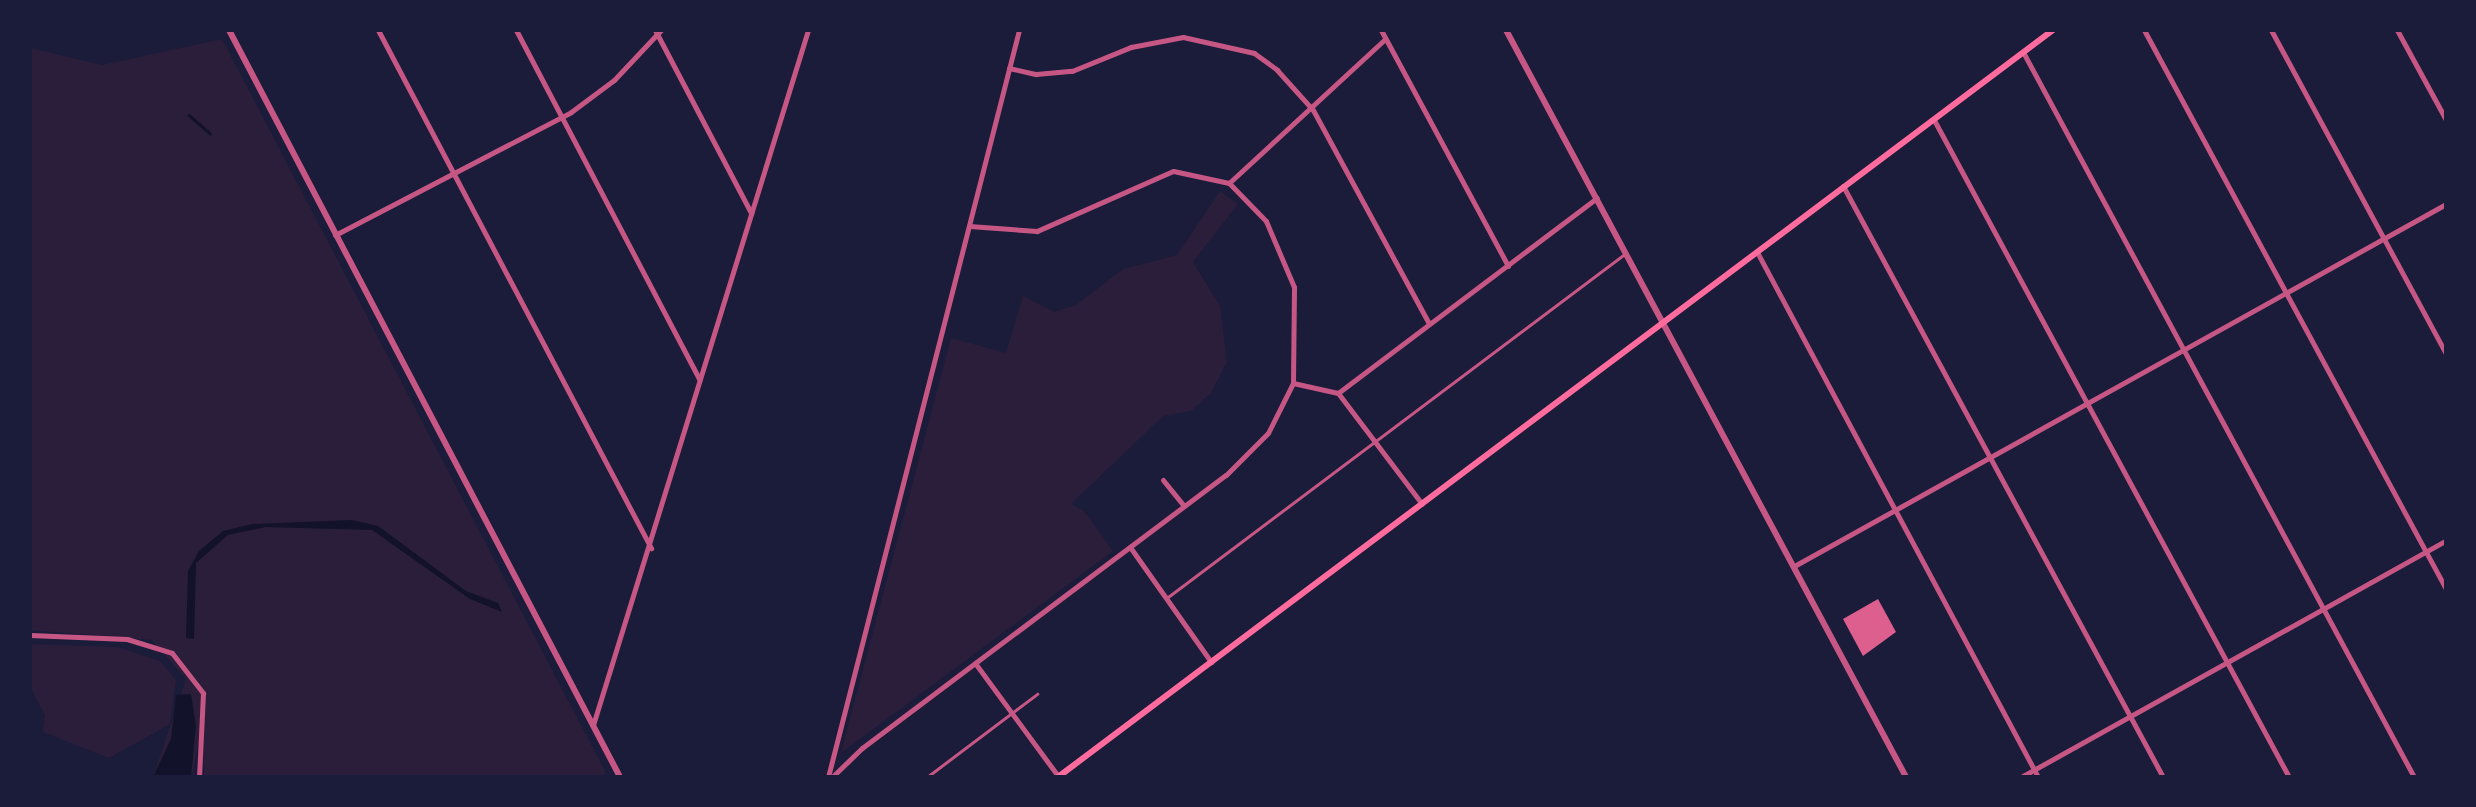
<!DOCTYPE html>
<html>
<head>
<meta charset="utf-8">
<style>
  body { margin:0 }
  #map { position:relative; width:2476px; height:807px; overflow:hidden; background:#1b1b3a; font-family:Mulish,sans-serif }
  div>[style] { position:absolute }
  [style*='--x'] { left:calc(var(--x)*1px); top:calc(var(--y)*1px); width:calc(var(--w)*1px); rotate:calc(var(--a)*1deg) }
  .green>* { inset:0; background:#2a1e3b }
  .water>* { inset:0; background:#12122b }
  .stream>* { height:2.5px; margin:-1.25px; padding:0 1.25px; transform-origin:1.25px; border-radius:1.25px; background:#12122b }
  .building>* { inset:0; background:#dd5f8e }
  .service>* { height:2.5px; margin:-1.25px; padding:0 1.25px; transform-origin:1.25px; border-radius:1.25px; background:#c65784 }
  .minor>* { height:5px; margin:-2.5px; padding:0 2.5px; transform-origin:2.5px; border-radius:2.5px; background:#c65784 }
  .tertiary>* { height:6px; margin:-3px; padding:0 3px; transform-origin:3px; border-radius:3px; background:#c65784 }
  .secondary>* { height:6px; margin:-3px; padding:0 3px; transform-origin:3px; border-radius:3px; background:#ff6b9d }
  span { translate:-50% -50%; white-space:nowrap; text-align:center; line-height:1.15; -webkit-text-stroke:9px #1b1b3a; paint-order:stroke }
  .frame { position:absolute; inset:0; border:32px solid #1b1b3a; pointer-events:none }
</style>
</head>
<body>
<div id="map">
  <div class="green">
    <div style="clip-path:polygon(222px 39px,606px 773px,602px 777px,204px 777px,203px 720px,192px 777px,153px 777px,186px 679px,152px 640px,30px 630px,30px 48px,102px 65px)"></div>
    <div style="clip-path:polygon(1220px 191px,1238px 204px,1193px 262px,1220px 306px,1227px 362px,1211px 393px,1191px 411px,1163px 416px,1071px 504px,1085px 512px,1113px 551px,841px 753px,951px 338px,1006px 353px,1023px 296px,1054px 312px,1076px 305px,1123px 269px,1177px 255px)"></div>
    <div style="clip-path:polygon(30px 644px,117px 647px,160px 661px,176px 680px,170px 724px,109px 758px,43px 732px,45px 715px,30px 687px)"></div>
  </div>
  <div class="water">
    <div style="clip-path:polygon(352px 520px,378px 526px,466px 591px,498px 603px,502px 612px,470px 599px,372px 530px,266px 527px,228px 535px,196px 563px,194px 639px,186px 638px,188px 571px,199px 551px,223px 531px,252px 524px)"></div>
    <div style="clip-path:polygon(191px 694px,196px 726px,191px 777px,153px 777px,171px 739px,176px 695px)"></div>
  </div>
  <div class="stream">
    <div style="--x:189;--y:115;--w:28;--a:41"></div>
  </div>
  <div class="building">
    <div style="clip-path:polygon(1878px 599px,1896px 632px,1863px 656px,1843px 619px)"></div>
  </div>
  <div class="service">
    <div style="--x:1168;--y:597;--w:573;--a:-36.91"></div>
    <div style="--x:927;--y:777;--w:138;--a:-37"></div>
  </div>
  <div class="minor">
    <div style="--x:378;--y:30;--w:586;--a:62.21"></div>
    <div style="--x:516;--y:30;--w:395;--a:62.3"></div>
    <div style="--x:655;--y:30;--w:207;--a:62.3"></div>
    <div style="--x:1381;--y:30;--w:268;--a:61.7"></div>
    <div style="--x:2144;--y:30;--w:635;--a:61.62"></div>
    <div style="--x:2271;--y:30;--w:367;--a:61.6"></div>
    <div style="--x:2397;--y:30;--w:102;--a:61.4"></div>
    <div style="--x:2023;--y:52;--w:824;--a:61.66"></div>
    <div style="--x:1009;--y:68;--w:28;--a:13"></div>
    <div style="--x:1036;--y:74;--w:36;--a:-5"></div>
    <div style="--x:1072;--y:71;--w:64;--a:-22.1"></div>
    <div style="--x:1131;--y:47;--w:53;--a:-10.9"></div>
    <div style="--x:1183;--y:37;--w:73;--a:12.7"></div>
    <div style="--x:1254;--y:53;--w:29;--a:36"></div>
    <div style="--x:1277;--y:70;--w:54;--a:48"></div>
    <div style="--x:1313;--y:110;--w:243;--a:61.5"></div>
    <div style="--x:1934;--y:120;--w:747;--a:61.62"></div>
    <div style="--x:1229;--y:183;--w:212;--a:-42.7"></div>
    <div style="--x:1843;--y:186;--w:672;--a:61.57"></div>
    <div style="--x:335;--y:235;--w:266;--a:-27.5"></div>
    <div style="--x:571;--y:112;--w:54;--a:-36.7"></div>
    <div style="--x:614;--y:80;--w:69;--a:-46.8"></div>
    <div style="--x:1757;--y:252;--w:595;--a:61.84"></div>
    <div style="--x:1293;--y:383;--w:46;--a:12.5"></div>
    <div style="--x:1338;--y:393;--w:324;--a:-37"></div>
    <div style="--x:1338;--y:393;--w:139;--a:52.9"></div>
    <div style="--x:1163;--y:480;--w:33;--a:51"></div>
    <div style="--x:1130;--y:547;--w:141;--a:54.8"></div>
    <div style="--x:1796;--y:565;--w:744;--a:-29.05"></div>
    <div style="--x:30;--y:635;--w:97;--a:2.4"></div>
    <div style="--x:127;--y:639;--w:47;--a:17.3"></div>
    <div style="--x:172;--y:653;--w:51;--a:52.2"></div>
    <div style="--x:203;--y:693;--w:84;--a:92.7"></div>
    <div style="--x:975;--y:663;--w:140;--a:53.7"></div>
    <div style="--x:593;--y:725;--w:727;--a:-72.81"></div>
    <div style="--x:828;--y:777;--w:771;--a:-75.66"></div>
    <div style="--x:832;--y:777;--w:42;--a:-44"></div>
    <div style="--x:862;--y:748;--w:455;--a:-36.9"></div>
    <div style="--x:1226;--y:475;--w:59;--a:-45"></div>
    <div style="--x:1268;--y:433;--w:56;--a:-63.4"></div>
    <div style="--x:1293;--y:383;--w:96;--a:-89.4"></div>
    <div style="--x:1294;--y:287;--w:72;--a:-113"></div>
    <div style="--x:1266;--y:221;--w:53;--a:-134.2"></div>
    <div style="--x:1229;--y:183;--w:57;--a:-167.9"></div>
    <div style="--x:1173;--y:171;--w:149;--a:156.2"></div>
    <div style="--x:1037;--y:231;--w:68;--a:-175.8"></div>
    <div style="--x:2021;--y:777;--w:487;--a:-29.1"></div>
  </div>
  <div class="tertiary">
    <div style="--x:229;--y:30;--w:843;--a:62.37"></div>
    <div style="--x:1506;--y:30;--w:847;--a:61.83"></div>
  </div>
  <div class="secondary">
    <div style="--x:1058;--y:777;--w:1244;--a:-36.9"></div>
  </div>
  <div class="frame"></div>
</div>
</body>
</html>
